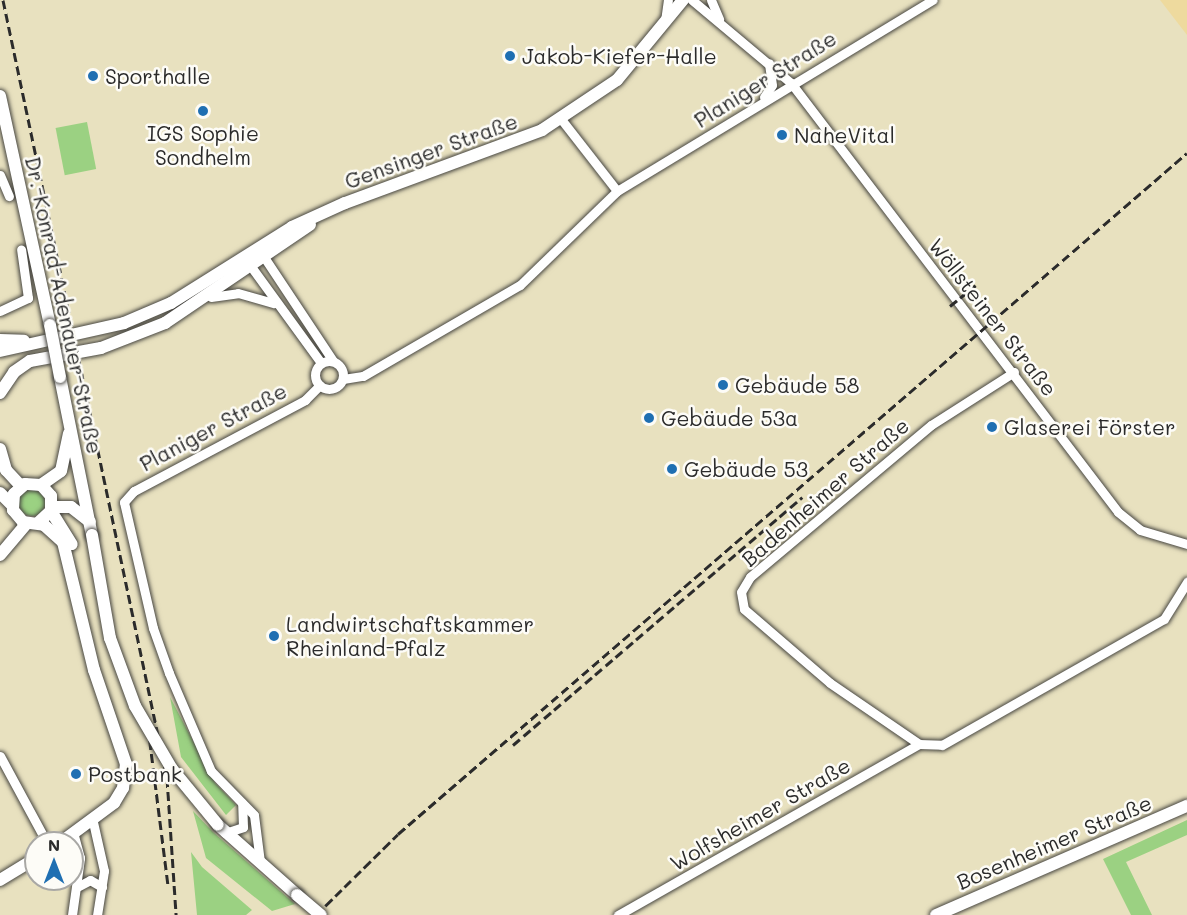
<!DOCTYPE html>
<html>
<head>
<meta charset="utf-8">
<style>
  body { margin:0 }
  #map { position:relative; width:1187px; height:915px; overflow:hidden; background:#e8e1bf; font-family:Mali,sans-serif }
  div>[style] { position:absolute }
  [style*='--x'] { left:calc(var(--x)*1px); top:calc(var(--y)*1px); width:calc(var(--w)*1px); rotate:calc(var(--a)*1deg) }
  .green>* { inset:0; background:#9bd182; transform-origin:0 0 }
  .round { border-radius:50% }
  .sand>* { inset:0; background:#eeda9e }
  .roads { filter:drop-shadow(0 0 2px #474641) drop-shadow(0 0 2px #474641) }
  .street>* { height:9px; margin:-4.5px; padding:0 4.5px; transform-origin:4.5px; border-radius:4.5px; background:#fff }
  .street>.ring { margin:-4.5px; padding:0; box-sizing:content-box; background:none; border:9px solid #fff; border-radius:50% }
  .secondary>* { height:12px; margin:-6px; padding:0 6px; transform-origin:6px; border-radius:6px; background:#fff }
  .rail>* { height:3px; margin-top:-1.5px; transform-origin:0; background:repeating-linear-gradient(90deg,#2b2b2b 0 9px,transparent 0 13.5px) }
  .bridges { filter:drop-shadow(0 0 2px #474641) drop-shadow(0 0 2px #474641) }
  .secondary-bridge>* { height:12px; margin:-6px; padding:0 6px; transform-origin:6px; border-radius:6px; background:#fff }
  .dots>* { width:16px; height:16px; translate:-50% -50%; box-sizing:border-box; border:3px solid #fdfcf7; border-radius:50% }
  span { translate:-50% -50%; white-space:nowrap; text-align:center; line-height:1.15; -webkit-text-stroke:5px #fdfcf7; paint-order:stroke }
  .poi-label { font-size:21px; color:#2b2b2b }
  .left { translate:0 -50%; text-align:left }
  .street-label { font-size:21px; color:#2b2b2b }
  .north { position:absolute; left:24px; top:831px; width:60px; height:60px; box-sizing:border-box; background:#fdfcf7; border:2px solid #a9a8a5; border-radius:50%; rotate:0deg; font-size:16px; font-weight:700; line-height:24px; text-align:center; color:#2b2b2b }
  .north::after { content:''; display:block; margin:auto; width:21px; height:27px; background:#1f6fb2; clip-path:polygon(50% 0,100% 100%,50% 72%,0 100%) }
</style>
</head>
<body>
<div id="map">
  <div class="green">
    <div style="left:87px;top:122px;width:48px;height:32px;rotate:79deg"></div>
    <div class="round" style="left:19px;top:490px;width:26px;height:26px"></div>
    <div style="clip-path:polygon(170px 697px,215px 783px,236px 805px,226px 815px,181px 757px)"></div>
    <div style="clip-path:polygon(193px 811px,213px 832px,295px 904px,272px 911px,206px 858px)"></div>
    <div style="clip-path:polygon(1187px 820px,1187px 835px,1126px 862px,1152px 915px,1131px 915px,1103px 859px)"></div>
    <div style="clip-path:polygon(191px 852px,202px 867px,252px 910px,246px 915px,197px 915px)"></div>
  </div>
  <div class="sand">
    <div style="clip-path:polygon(1160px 0,1187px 0,1187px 35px)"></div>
  </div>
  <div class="roads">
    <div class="street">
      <div style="--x:692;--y:0;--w:129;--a:40"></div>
      <div style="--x:791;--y:83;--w:539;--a:52.68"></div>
      <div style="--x:1118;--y:512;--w:28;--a:39"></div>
      <div style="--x:1140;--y:530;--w:49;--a:16.6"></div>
      <div style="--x:711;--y:0;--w:21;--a:67"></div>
      <div style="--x:665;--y:21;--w:21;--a:-82"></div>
      <div style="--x:764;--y:97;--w:14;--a:-56"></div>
      <div style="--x:772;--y:85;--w:22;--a:-98"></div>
      <div style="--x:561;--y:119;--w:91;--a:52.1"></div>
      <div style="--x:0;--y:175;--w:23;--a:67"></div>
      <div style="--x:260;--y:251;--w:132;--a:56.4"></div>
      <div style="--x:247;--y:261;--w:126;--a:54"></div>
      <div style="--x:211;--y:297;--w:27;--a:-8"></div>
      <div style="--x:238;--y:293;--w:37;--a:16"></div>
      <div style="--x:0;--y:311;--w:31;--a:-25"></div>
      <div style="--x:28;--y:298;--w:49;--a:-98.1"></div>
      <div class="ring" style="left:315px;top:361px;width:19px;height:19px"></div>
      <div style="--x:1014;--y:372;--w:98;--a:147.4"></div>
      <div style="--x:931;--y:425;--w:236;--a:140"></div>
      <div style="--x:750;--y:577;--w:17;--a:121"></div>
      <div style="--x:741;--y:592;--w:17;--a:80"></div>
      <div style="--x:744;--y:609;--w:113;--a:40.7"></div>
      <div style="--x:830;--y:683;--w:108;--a:34.4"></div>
      <div style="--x:919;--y:744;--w:23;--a:2"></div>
      <div style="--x:942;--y:745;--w:255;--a:-29.6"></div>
      <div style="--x:1164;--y:619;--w:44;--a:-58.1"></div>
      <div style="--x:343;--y:379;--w:20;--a:-9"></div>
      <div style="--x:363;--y:376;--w:181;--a:-30.1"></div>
      <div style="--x:520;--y:285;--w:135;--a:-44.1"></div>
      <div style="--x:617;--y:191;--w:369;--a:-31.2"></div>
      <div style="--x:0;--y:756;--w:99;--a:61.6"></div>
      <div style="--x:93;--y:822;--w:50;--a:77.3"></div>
      <div style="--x:104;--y:871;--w:45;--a:99"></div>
      <div style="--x:225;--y:833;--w:19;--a:-18"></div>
      <div style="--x:243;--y:827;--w:24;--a:-92"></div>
      <div style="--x:260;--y:862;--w:47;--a:-97.3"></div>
      <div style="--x:254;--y:815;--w:62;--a:-134.3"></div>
      <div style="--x:211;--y:771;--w:107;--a:-113.2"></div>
      <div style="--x:169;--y:673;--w:48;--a:-109.6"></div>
      <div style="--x:153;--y:628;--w:129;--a:-103"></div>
      <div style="--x:124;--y:502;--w:15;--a:-48"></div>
      <div style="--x:134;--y:491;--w:194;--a:-28"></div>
      <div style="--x:305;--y:400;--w:21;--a:-45"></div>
      <div style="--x:77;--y:887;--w:15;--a:-28"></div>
      <div style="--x:90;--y:880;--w:14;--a:30"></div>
      <div style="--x:72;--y:915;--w:58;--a:-82"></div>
      <div style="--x:80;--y:858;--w:24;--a:-105"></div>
      <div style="--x:618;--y:915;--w:346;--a:-29.6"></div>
    </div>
    <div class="secondary">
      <div style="--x:0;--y:96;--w:234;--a:77.7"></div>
      <div style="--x:0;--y:340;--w:24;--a:2"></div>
      <div style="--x:0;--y:351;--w:127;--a:-12.7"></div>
      <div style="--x:124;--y:323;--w:51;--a:-23.1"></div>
      <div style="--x:171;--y:303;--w:143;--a:-32.1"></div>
      <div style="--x:292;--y:227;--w:58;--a:-24.4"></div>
      <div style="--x:345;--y:203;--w:210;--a:-20.3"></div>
      <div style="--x:542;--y:130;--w:90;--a:-33.7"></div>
      <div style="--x:617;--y:80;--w:104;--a:-50.5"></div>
      <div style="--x:60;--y:377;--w:161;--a:78.6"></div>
      <div style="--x:0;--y:393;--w:25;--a:-56"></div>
      <div style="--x:14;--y:372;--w:19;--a:-35"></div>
      <div style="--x:30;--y:361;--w:72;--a:-10.4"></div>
      <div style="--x:101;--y:348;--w:69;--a:-21.3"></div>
      <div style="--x:165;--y:323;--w:175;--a:-34.1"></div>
      <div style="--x:0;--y:449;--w:22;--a:74"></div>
      <div style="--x:6;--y:470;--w:22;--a:47"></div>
      <div style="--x:41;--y:485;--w:24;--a:-35"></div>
      <div style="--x:61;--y:471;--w:38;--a:-78"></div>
      <div style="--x:0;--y:493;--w:17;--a:45"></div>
      <div style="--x:52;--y:507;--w:19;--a:0"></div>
      <div style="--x:71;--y:507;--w:24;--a:38"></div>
      <div style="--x:51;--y:511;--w:39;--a:58"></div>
      <div style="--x:38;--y:523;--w:18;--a:-43"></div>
      <div style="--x:51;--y:511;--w:15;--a:-90"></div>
      <div style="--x:51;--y:496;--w:15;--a:-132"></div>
      <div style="--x:41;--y:485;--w:16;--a:-176"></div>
      <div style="--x:25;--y:484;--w:15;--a:138"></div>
      <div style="--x:14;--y:494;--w:16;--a:94"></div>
      <div style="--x:13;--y:510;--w:16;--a:50"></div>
      <div style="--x:23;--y:522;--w:21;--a:8"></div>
      <div style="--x:44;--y:525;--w:25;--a:42"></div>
      <div style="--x:63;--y:542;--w:132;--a:76.4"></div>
      <div style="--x:94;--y:670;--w:99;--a:71.2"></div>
      <div style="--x:126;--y:764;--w:24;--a:97"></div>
      <div style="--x:123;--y:788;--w:17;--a:121"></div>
      <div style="--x:114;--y:803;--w:67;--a:143.5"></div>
      <div style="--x:0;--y:555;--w:42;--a:-49.8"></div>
      <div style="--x:218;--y:825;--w:106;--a:41.5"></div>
      <div style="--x:0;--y:880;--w:42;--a:-31.4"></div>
      <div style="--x:936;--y:915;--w:274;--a:-23.5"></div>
    </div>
  </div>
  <div class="rail">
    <div style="--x:3;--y:0;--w:795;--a:78.1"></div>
    <div style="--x:167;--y:778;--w:137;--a:86.2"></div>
    <div style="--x:950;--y:306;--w:33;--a:-39"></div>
    <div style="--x:148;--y:727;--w:159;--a:82.8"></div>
    <div style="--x:513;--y:745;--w:381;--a:-40.6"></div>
    <div style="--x:316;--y:915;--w:115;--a:-44.6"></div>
    <div style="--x:398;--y:834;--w:1042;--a:-40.8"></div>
  </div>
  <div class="bridges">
    <div class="secondary-bridge">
      <div style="--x:50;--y:325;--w:53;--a:79.1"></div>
      <div style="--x:92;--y:535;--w:105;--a:80.1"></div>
      <div style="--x:110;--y:638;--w:72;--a:69.8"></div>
      <div style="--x:135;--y:706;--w:73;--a:59.6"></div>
      <div style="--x:172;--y:769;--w:72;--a:50.6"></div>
      <div style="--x:297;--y:895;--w:31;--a:40"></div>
    </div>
  </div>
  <div class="dots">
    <div style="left:510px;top:56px;background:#1f6fb2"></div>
    <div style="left:93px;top:76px;background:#1f6fb2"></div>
    <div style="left:203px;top:111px;background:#1f6fb2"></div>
    <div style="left:782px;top:135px;background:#1f6fb2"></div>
    <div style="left:723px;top:385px;background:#1f6fb2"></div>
    <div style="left:649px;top:418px;background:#1f6fb2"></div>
    <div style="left:992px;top:427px;background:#1f6fb2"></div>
    <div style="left:672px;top:469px;background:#1f6fb2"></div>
    <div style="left:274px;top:636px;background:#1f6fb2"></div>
    <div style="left:76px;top:774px;background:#1f6fb2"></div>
  </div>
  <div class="poi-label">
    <span class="left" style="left:522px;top:56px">Jakob-Kiefer-Halle</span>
    <span class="left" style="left:105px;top:76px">Sporthalle</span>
    <span style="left:203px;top:145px">IGS Sophie<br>Sondhelm</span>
    <span class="left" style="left:794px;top:135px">NaheVital</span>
    <span class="left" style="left:735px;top:385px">Gebäude 58</span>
    <span class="left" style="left:661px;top:418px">Gebäude 53a</span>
    <span class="left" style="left:1004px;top:427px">Glaserei Förster</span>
    <span class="left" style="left:684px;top:469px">Gebäude 53</span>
    <span class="left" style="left:286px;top:636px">Landwirtschaftskammer<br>Rheinland-Pfalz</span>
    <span class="left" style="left:88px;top:774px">Postbank</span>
  </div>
  <div class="street-label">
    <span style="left:765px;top:79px;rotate:-32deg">Planiger Straße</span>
    <span style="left:431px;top:151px;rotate:-20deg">Gensinger Straße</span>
    <span style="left:64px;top:305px;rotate:78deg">Dr.-Konrad-Adenauer-Straße</span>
    <span style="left:993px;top:317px;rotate:52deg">Wöllsteiner Straße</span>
    <span style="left:213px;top:427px;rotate:-28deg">Planiger Straße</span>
    <span style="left:825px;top:492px;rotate:-41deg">Badenheimer Straße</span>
    <span style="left:760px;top:814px;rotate:-30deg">Wolfsheimer Straße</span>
    <span style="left:1054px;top:842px;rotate:-23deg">Bosenheimer Straße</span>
  </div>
  <div class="north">N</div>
</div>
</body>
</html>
